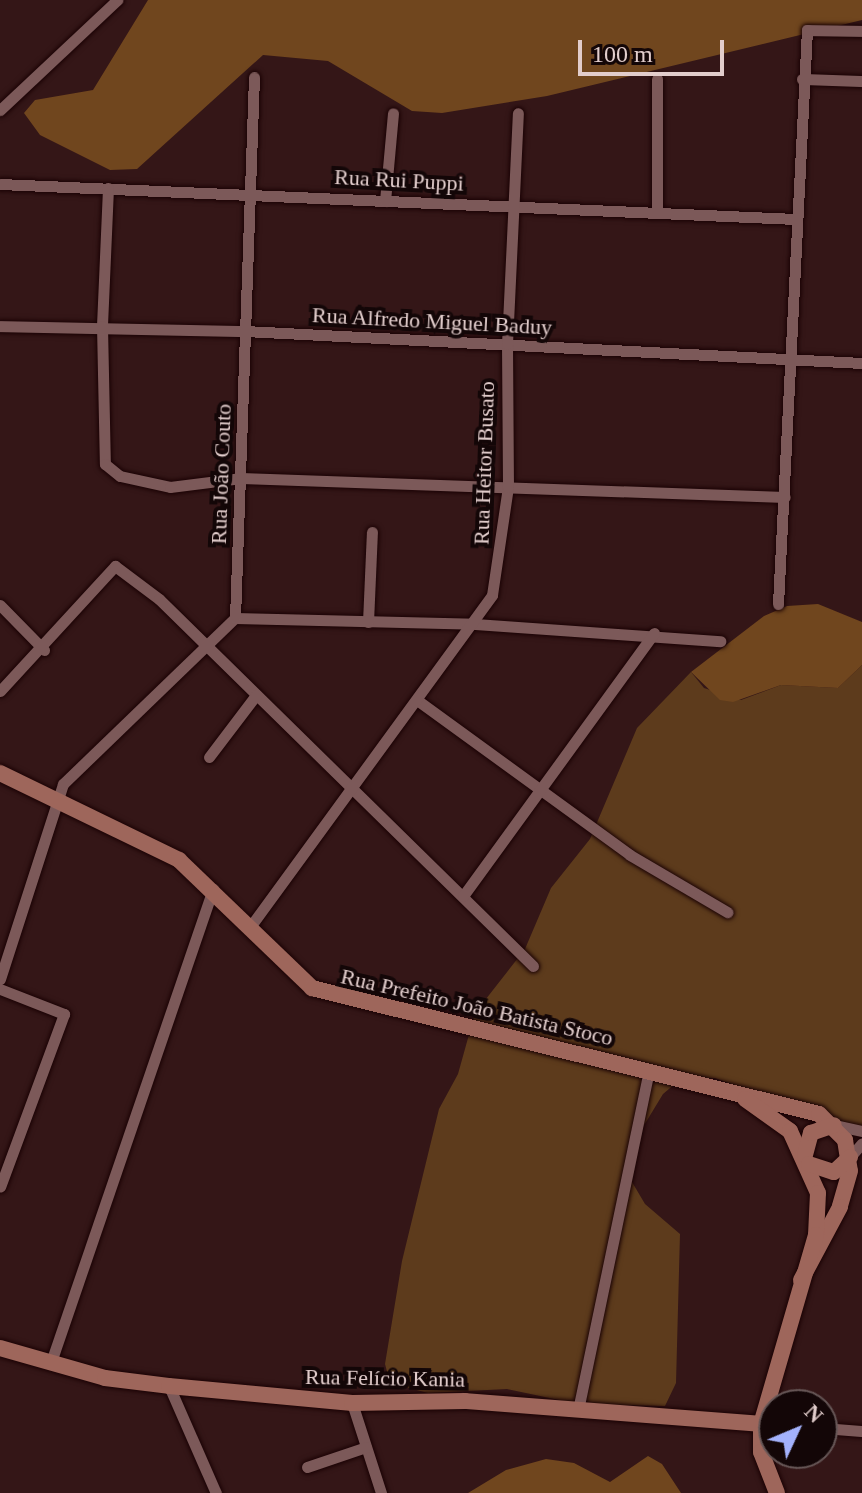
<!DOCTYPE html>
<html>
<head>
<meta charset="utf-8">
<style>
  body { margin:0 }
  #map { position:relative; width:862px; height:1493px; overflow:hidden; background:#341617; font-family:"Times New Roman",serif }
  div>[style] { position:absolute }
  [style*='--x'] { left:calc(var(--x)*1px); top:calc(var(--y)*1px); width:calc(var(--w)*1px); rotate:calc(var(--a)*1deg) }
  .green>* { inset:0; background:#5d3b1c }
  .forest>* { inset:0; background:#70461e }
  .roads { filter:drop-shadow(0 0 2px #1a0204) drop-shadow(0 0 2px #1a0204) }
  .street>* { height:11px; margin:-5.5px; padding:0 5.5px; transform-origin:5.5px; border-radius:5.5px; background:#7c5959 }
  .secondary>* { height:16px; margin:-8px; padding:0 8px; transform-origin:8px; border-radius:8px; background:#9e665b }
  span { translate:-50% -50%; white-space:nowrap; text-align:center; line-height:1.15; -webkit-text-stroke:8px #130607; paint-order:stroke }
  .street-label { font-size:22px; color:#e2cdcc }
  .north { position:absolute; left:758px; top:1389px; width:80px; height:80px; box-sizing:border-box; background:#130607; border:2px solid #665656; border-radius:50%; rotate:46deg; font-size:22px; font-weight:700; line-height:32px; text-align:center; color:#e2cdcc }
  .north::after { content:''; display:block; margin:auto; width:28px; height:36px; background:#a4b2fc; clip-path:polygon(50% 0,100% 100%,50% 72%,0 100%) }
  .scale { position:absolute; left:578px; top:40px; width:146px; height:36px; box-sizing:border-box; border:4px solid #e2cdcc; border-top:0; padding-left:10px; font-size:24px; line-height:28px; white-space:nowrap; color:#e2cdcc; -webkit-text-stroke:6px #130607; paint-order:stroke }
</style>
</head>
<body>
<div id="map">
  <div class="green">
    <div style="clip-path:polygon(862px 665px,862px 1132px,715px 1078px,682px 1078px,663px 1094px,643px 1127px,632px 1182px,645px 1204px,680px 1234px,676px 1383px,665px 1406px,578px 1404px,507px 1389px,428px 1393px,390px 1383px,385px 1364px,402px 1261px,439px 1109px,458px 1074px,475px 1013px,525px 949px,551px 888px,590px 839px,637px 728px,691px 672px,704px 688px,741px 700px,781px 685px,838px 688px)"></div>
  </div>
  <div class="forest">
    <div style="clip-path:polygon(148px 0,862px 0,862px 20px,547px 96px,442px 113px,412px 111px,328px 61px,263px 55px,137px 169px,110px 170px,40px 135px,24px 113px,35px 100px,93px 90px)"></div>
    <div style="clip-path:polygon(818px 604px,862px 622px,862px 665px,838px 688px,781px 685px,733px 702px,720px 700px,691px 672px,764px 616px,787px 606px)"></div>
    <div style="clip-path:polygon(648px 1456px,662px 1464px,681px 1493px,468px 1493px,506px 1470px,546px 1459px,574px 1463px,610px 1482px)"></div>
  </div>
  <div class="roads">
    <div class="street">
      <div style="--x:802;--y:79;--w:60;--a:1.9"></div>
      <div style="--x:0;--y:110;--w:161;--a:-43.2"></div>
      <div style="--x:0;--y:184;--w:797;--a:2.52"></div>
      <div style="--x:108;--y:188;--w:138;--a:92.5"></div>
      <div style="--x:102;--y:326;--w:138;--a:88.8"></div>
      <div style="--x:105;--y:464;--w:19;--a:39"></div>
      <div style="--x:120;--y:476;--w:51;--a:12.4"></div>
      <div style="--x:170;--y:487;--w:72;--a:-7.2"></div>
      <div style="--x:241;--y:478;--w:544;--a:2"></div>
      <div style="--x:385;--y:201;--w:88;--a:-84.8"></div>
      <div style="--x:657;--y:211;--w:132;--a:-90"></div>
      <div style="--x:0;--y:326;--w:245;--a:1.2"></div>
      <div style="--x:245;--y:331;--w:618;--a:2.97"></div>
      <div style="--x:778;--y:604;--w:575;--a:-87.11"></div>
      <div style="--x:807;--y:30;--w:55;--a:1"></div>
      <div style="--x:0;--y:605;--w:63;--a:45.6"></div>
      <div style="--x:235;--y:618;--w:240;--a:1.4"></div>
      <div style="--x:475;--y:624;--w:246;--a:4"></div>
      <div style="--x:368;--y:622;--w:90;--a:-87.5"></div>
      <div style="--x:0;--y:691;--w:170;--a:-47.4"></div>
      <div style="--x:115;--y:566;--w:55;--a:36.9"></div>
      <div style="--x:159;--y:599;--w:524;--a:44.46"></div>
      <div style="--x:417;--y:700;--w:263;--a:36"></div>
      <div style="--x:630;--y:855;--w:113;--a:30.4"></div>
      <div style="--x:209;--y:757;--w:78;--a:-52.8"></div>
      <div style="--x:463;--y:896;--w:325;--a:-54"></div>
      <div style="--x:250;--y:927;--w:411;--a:-53.9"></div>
      <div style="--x:492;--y:595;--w:109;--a:-81.6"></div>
      <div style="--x:508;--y:487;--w:143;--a:-90.4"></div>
      <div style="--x:507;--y:344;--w:231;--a:-87.3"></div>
      <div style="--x:0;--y:979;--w:205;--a:-72.1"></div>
      <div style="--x:63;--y:784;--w:239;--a:-44"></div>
      <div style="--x:235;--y:618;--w:541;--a:-87.99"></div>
      <div style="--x:0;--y:989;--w:69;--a:21.3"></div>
      <div style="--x:64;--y:1014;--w:184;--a:110.3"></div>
      <div style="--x:834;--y:1125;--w:29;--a:12"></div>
      <div style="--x:850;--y:1157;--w:18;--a:-49"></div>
      <div style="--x:51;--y:1362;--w:500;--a:-71.1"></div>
      <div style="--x:169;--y:1386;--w:117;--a:66.3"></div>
      <div style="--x:352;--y:1403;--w:95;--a:72.1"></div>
      <div style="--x:578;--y:1410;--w:346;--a:-78.2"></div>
      <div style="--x:822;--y:1428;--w:40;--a:4.3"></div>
      <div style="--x:307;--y:1467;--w:62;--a:-18.7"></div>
    </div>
    <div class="secondary">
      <div style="--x:0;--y:773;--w:199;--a:25.9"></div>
      <div style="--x:179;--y:860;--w:185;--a:43.9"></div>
      <div style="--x:312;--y:988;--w:522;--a:13.96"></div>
      <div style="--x:819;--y:1114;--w:37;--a:45"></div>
      <div style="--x:845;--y:1140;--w:31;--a:81"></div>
      <div style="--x:850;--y:1171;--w:37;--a:106"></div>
      <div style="--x:840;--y:1207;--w:83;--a:118.1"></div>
      <div style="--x:745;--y:1099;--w:55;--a:35.4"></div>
      <div style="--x:790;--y:1131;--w:68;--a:65.7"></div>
      <div style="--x:818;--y:1193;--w:42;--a:92.7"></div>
      <div style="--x:816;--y:1235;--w:197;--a:106.2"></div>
      <div style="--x:761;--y:1424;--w:28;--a:90"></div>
      <div style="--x:761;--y:1452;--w:44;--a:68.7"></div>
      <div style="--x:805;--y:1155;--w:23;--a:-75"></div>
      <div style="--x:811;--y:1133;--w:24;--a:-19"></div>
      <div style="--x:809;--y:1164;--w:26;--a:18"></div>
      <div style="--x:834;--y:1172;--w:22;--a:-43"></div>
      <div style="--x:0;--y:1348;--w:109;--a:15.9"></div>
      <div style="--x:105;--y:1378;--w:64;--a:7.1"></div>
      <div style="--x:169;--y:1386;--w:184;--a:5.3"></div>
      <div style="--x:352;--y:1403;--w:113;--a:-1"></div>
      <div style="--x:465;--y:1401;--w:297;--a:4.4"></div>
    </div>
  </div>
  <div class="street-label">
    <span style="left:399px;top:180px;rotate:3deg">Rua Rui Puppi</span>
    <span style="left:432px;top:321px;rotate:3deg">Rua Alfredo Miguel Baduy</span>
    <span style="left:484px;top:463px;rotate:-88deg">Rua Heitor Busato</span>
    <span style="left:221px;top:474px;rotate:-88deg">Rua João Couto</span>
    <span style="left:477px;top:1007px;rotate:13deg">Rua Prefeito João Batista Stoco</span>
    <span style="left:385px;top:1378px;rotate:1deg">Rua Felício Kania</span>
  </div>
  <div class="north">N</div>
  <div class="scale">100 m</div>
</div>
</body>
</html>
